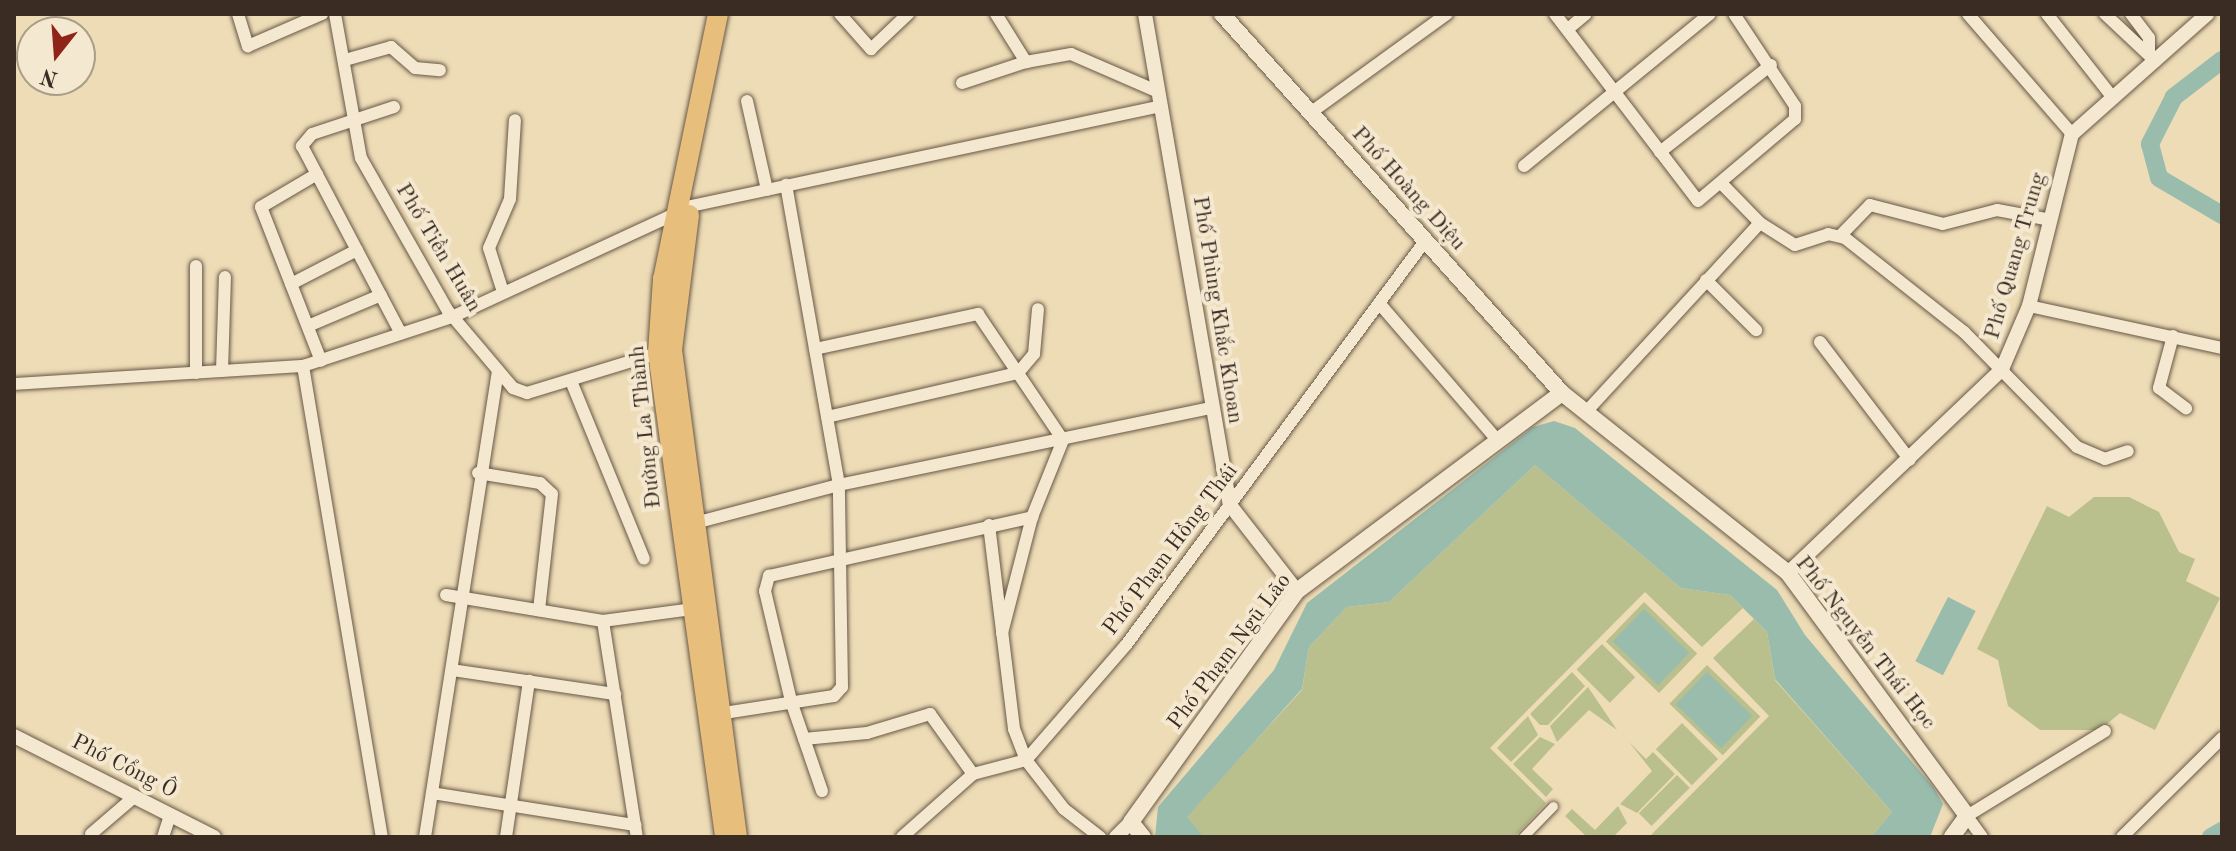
<!DOCTYPE html>
<html>
<head>
<meta charset="utf-8">
<style>
  body { margin:0 }
  #map { position:relative; width:2236px; height:851px; overflow:hidden; background:#eedcb6; font-family:"Old Standard TT",serif }
  div>[style] { position:absolute }
  [style*='--x'] { left:calc(var(--x)*1px); top:calc(var(--y)*1px); width:calc(var(--w)*1px); rotate:calc(var(--a)*1deg) }
  .green>* { inset:0; background:#b9c08e; transform-origin:0 0 }
  .water>* { inset:0; background:#99bcad; transform-origin:0 0 }
  .river>* { height:18px; margin:-9px; padding:0 9px; transform-origin:9px; border-radius:9px; background:#99bcad }
  .roads { filter:drop-shadow(0 0 2px #675847) drop-shadow(0 0 2px #675847) }
  .pedestrian>* { height:9px; margin:-4.5px; padding:0 4.5px; transform-origin:4.5px; border-radius:4.5px; background:#f4e8d0 }
  .minor>* { height:12px; margin:-6px; padding:0 6px; transform-origin:6px; border-radius:6px; background:#f4e8d0 }
  .tertiary>* { height:14px; margin:-7px; padding:0 7px; transform-origin:7px; border-radius:7px; background:#f4e8d0 }
  .secondary>* { height:16px; margin:-8px; padding:0 8px; transform-origin:8px; border-radius:8px; background:#f4e8d0 }
  .trunk>* { height:20px; margin:-10px; padding:0 10px; transform-origin:10px; border-radius:10px; background:#e7be7b }
  span { translate:-50% -50%; white-space:nowrap; text-align:center; line-height:1.15; -webkit-text-stroke:8px #f4e8d0; paint-order:stroke }
  .street-label { font-size:22px; color:#3a2c22 }
  .frame { position:absolute; inset:0; border:16px solid #3a2c22; pointer-events:none }
  .north { position:absolute; left:16px; top:16px; width:80px; height:80px; box-sizing:border-box; background:#f4e8d0; border:2px solid #aa9d8a; border-radius:50%; rotate:197deg; font-size:22px; font-weight:700; line-height:32px; text-align:center; color:#3a2c22 }
  .north::after { content:''; display:block; margin:auto; width:28px; height:36px; background:#8f2418; clip-path:polygon(50% 0,100% 100%,50% 72%,0 100%) }
</style>
</head>
<body>
<div id="map">
  <div class="green">
    <div style="clip-path:polygon(1535px 465px,1681px 588px,1730px 595px,1743px 608px,1702px 647px,1645px 592px,1490px 748px,1546px 803px,1514px 837px,1204px 837px,1186px 817px,1302px 690px,1309px 647px,1347px 607px,1389px 602px)"></div>
    <div style="clip-path:polygon(2094px 497px,2129px 497px,2159px 512px,2179px 552px,2195px 559px,2186px 581px,2220px 598px,2155px 730px,2120px 713px,2100px 730px,2040px 730px,2008px 706px,1998px 660px,1977px 649px,2047px 506px,2069px 517px)"></div>
    <div style="left:1644px;top:602px;width:74px;height:55px;rotate:44deg"></div>
    <div style="clip-path:polygon(1754px 619px,1767px 632px,1775px 680px,1892px 812px,1871px 837px,1649px 837px,1769px 716px,1713px 658px)"></div>
    <div style="left:1602px;top:644px;width:47px;height:36px;rotate:45deg"></div>
    <div style="left:1707px;top:665px;width:74px;height:54px;rotate:44deg"></div>
    <div style="clip-path:polygon(1572px 672px,1585px 686px,1548px 725px,1540px 725px,1530px 714px)"></div>
    <div style="clip-path:polygon(1588px 687px,1617px 730px,1589px 710px,1557px 742px,1550px 726px)"></div>
    <div style="clip-path:polygon(1528px 716px,1538px 735px,1511px 762px,1497px 748px)"></div>
    <div style="left:1682px;top:723px;width:51px;height:37px;rotate:45deg"></div>
    <div style="clip-path:polygon(1540px 737px,1555px 744px,1532px 769px,1553px 789px,1546px 797px,1513px 764px)"></div>
    <div style="clip-path:polygon(1629px 742px,1646px 759px,1653px 752px,1675px 774px,1637px 813px,1620px 804px,1652px 771px)"></div>
    <div style="left:1677px;top:775px;width:18px;height:54px;rotate:45deg"></div>
    <div style="clip-path:polygon(1618px 806px,1627px 823px,1613px 837px,1587px 837px,1565px 816px,1572px 809px,1595px 830px)"></div>
  </div>
  <div class="water">
    <div style="clip-path:polygon(1554px 421px,1575px 428px,1777px 590px,1805px 635px,1934px 788px,1943px 804px,1930px 837px,1871px 837px,1892px 812px,1775px 679px,1767px 632px,1730px 595px,1681px 588px,1535px 465px,1389px 602px,1347px 607px,1309px 647px,1302px 689px,1187px 817px,1204px 837px,1155px 837px,1158px 807px,1274px 670px,1307px 603px,1533px 427px)"></div>
    <div style="left:1948px;top:597px;width:31px;height:72px;rotate:27deg"></div>
    <div style="left:1644px;top:609px;width:63px;height:45px;rotate:44deg"></div>
    <div style="left:1707px;top:672px;width:63px;height:45px;rotate:44deg"></div>
  </div>
  <div class="river">
    <div style="--x:2222;--y:60;--w:61;--a:142.4"></div>
    <div style="--x:2174;--y:97;--w:53;--a:117.1"></div>
    <div style="--x:2150;--y:144;--w:35;--a:75"></div>
    <div style="--x:2159;--y:178;--w:73;--a:30.4"></div>
    <div style="--x:2211;--y:837;--w:13;--a:-29"></div>
  </div>
  <div class="roads">
    <div class="pedestrian">
      <div style="--x:1523;--y:837;--w:43;--a:-45.9"></div>
    </div>
    <div class="minor">
      <div style="--x:238;--y:14;--w:34;--a:73"></div>
      <div style="--x:248;--y:46;--w:81;--a:-23.4"></div>
      <div style="--x:335;--y:14;--w:146;--a:79.8"></div>
      <div style="--x:361;--y:158;--w:176;--a:60.4"></div>
      <div style="--x:448;--y:311;--w:101;--a:49.8"></div>
      <div style="--x:513;--y:388;--w:15;--a:20"></div>
      <div style="--x:527;--y:393;--w:137;--a:-17"></div>
      <div style="--x:840;--y:14;--w:47;--a:48.5"></div>
      <div style="--x:871;--y:49;--w:51;--a:-43.4"></div>
      <div style="--x:996;--y:14;--w:57;--a:58"></div>
      <div style="--x:1026;--y:62;--w:46;--a:-10.1"></div>
      <div style="--x:1071;--y:54;--w:96;--a:23.4"></div>
      <div style="--x:1555;--y:14;--w:235;--a:52.6"></div>
      <div style="--x:1698;--y:201;--w:127;--a:-40.2"></div>
      <div style="--x:1795;--y:119;--w:13;--a:-90"></div>
      <div style="--x:1795;--y:106;--w:110;--a:-123.5"></div>
      <div style="--x:1968;--y:14;--w:159;--a:49.1"></div>
      <div style="--x:2047;--y:14;--w:107;--a:51.8"></div>
      <div style="--x:2105;--y:14;--w:69;--a:43.2"></div>
      <div style="--x:2131;--y:14;--w:30;--a:53"></div>
      <div style="--x:2149;--y:38;--w:14;--a:90"></div>
      <div style="--x:1568;--y:29;--w:23;--a:-40"></div>
      <div style="--x:345;--y:60;--w:48;--a:-15.8"></div>
      <div style="--x:391;--y:47;--w:32;--a:41"></div>
      <div style="--x:415;--y:68;--w:25;--a:5"></div>
      <div style="--x:962;--y:83;--w:67;--a:-18.2"></div>
      <div style="--x:747;--y:101;--w:91;--a:77.3"></div>
      <div style="--x:394;--y:107;--w:86;--a:161.8"></div>
      <div style="--x:312;--y:134;--w:16;--a:130"></div>
      <div style="--x:302;--y:146;--w:212;--a:62.2"></div>
      <div style="--x:1310;--y:113;--w:169;--a:-35.9"></div>
      <div style="--x:1660;--y:152;--w:141;--a:-38.1"></div>
      <div style="--x:1524;--y:166;--w:240;--a:-39.3"></div>
      <div style="--x:317;--y:174;--w:65;--a:149.5"></div>
      <div style="--x:261;--y:207;--w:165;--a:68.7"></div>
      <div style="--x:1722;--y:184;--w:54;--a:45.7"></div>
      <div style="--x:691;--y:206;--w:481;--a:-12"></div>
      <div style="--x:1840;--y:236;--w:43;--a:-45.9"></div>
      <div style="--x:1870;--y:205;--w:75;--a:14.6"></div>
      <div style="--x:1943;--y:224;--w:56;--a:-14.5"></div>
      <div style="--x:1997;--y:210;--w:55;--a:10.5"></div>
      <div style="--x:196;--y:266;--w:107;--a:90"></div>
      <div style="--x:1706;--y:280;--w:71;--a:45"></div>
      <div style="--x:291;--y:284;--w:74;--a:-27.3"></div>
      <div style="--x:503;--y:292;--w:46;--a:-107.7"></div>
      <div style="--x:489;--y:248;--w:53;--a:-66.8"></div>
      <div style="--x:510;--y:199;--w:79;--a:-86.4"></div>
      <div style="--x:1379;--y:303;--w:182;--a:49.2"></div>
      <div style="--x:2029;--y:306;--w:198;--a:12.3"></div>
      <div style="--x:308;--y:326;--w:79;--a:-23"></div>
      <div style="--x:2173;--y:336;--w:54;--a:105.1"></div>
      <div style="--x:2159;--y:388;--w:34;--a:37"></div>
      <div style="--x:1820;--y:342;--w:148;--a:52.7"></div>
      <div style="--x:815;--y:349;--w:167;--a:-12.1"></div>
      <div style="--x:978;--y:314;--w:152;--a:56"></div>
      <div style="--x:1063;--y:440;--w:83;--a:111.9"></div>
      <div style="--x:1032;--y:517;--w:120;--a:104.5"></div>
      <div style="--x:303;--y:366;--w:478;--a:80.5"></div>
      <div style="--x:222;--y:371;--w:94;--a:-88.2"></div>
      <div style="--x:571;--y:381;--w:192;--a:67.7"></div>
      <div style="--x:14;--y:384;--w:290;--a:-3.6"></div>
      <div style="--x:303;--y:366;--w:157;--a:-18.2"></div>
      <div style="--x:452;--y:317;--w:246;--a:-24.8"></div>
      <div style="--x:1586;--y:412;--w:257;--a:-47.4"></div>
      <div style="--x:1760;--y:223;--w:41;--a:32.2"></div>
      <div style="--x:1795;--y:245;--w:35;--a:-18"></div>
      <div style="--x:1828;--y:234;--w:17;--a:13"></div>
      <div style="--x:1845;--y:238;--w:152;--a:38.3"></div>
      <div style="--x:1964;--y:332;--w:161;--a:45.5"></div>
      <div style="--x:2077;--y:447;--w:30;--a:23"></div>
      <div style="--x:2105;--y:459;--w:24;--a:-19"></div>
      <div style="--x:827;--y:417;--w:196;--a:-13"></div>
      <div style="--x:1018;--y:373;--w:25;--a:-50"></div>
      <div style="--x:1034;--y:354;--w:45;--a:-84.9"></div>
      <div style="--x:478;--y:473;--w:63;--a:9.2"></div>
      <div style="--x:540;--y:483;--w:16;--a:43"></div>
      <div style="--x:552;--y:494;--w:117;--a:96.4"></div>
      <div style="--x:695;--y:523;--w:149;--a:-14.8"></div>
      <div style="--x:839;--y:485;--w:379;--a:-11.7"></div>
      <div style="--x:989;--y:525;--w:206;--a:83"></div>
      <div style="--x:1014;--y:729;--w:33;--a:69"></div>
      <div style="--x:1026;--y:760;--w:62;--a:52.2"></div>
      <div style="--x:1064;--y:809;--w:46;--a:37.9"></div>
      <div style="--x:446;--y:595;--w:159;--a:9.4"></div>
      <div style="--x:603;--y:621;--w:91;--a:-7.6"></div>
      <div style="--x:603;--y:621;--w:219;--a:81.1"></div>
      <div style="--x:452;--y:670;--w:165;--a:8.4"></div>
      <div style="--x:724;--y:713;--w:111;--a:-8.8"></div>
      <div style="--x:834;--y:696;--w:12;--a:-48"></div>
      <div style="--x:842;--y:687;--w:202;--a:-90.9"></div>
      <div style="--x:839;--y:485;--w:305;--a:-100"></div>
      <div style="--x:804;--y:739;--w:63;--a:-5.4"></div>
      <div style="--x:867;--y:733;--w:66;--a:-16.8"></div>
      <div style="--x:930;--y:714;--w:74;--a:54.4"></div>
      <div style="--x:1026;--y:760;--w:152;--a:-49"></div>
      <div style="--x:1126;--y:645;--w:503;--a:-53.49"></div>
      <div style="--x:822;--y:791;--w:95;--a:-109"></div>
      <div style="--x:791;--y:701;--w:113;--a:-103.3"></div>
      <div style="--x:765;--y:591;--w:16;--a:-75"></div>
      <div style="--x:769;--y:576;--w:270;--a:-12.6"></div>
      <div style="--x:432;--y:793;--w:206;--a:9"></div>
      <div style="--x:91;--y:834;--w:57;--a:-40.7"></div>
      <div style="--x:163;--y:837;--w:23;--a:-72"></div>
      <div style="--x:425;--y:837;--w:472;--a:-81.1"></div>
      <div style="--x:506;--y:837;--w:158;--a:-81.6"></div>
      <div style="--x:902;--y:837;--w:95;--a:-41.6"></div>
      <div style="--x:973;--y:774;--w:55;--a:-14.8"></div>
      <div style="--x:1982;--y:837;--w:26;--a:-126"></div>
      <div style="--x:1967;--y:816;--w:162;--a:-31.6"></div>
      <div style="--x:2122;--y:837;--w:141;--a:-44.7"></div>
    </div>
    <div class="tertiary">
      <div style="--x:1145;--y:14;--w:498;--a:80.2"></div>
      <div style="--x:1230;--y:505;--w:109;--a:52.1"></div>
      <div style="--x:1788;--y:573;--w:296;--a:-43.6"></div>
      <div style="--x:2002;--y:369;--w:69;--a:-66.8"></div>
      <div style="--x:2029;--y:306;--w:177;--a:-76"></div>
      <div style="--x:2072;--y:134;--w:181;--a:-41.6"></div>
      <div style="--x:14;--y:736;--w:224;--a:26.8"></div>
      <div style="--x:1116;--y:837;--w:21;--a:-45"></div>
    </div>
    <div class="secondary">
      <div style="--x:1222;--y:14;--w:509;--a:48.1"></div>
      <div style="--x:1562;--y:393;--w:289;--a:38.5"></div>
      <div style="--x:1788;--y:573;--w:302;--a:53.6"></div>
      <div style="--x:1967;--y:816;--w:26;--a:126"></div>
      <div style="--x:1143;--y:837;--w:19;--a:-129"></div>
      <div style="--x:1131;--y:822;--w:284;--a:-54.3"></div>
      <div style="--x:1297;--y:591;--w:331;--a:-36.8"></div>
    </div>
    <div class="trunk">
      <div style="--x:718;--y:14;--w:271;--a:101.7"></div>
      <div style="--x:663;--y:279;--w:74;--a:93.9"></div>
      <div style="--x:658;--y:353;--w:489;--a:82.1"></div>
      <div style="--x:689;--y:215;--w:136;--a:97.2"></div>
      <div style="--x:672;--y:350;--w:491;--a:82.4"></div>
    </div>
  </div>
  <div class="street-label">
    <span style="left:1408px;top:189px;rotate:48deg">Phố Hoàng Diệu</span>
    <span style="left:438px;top:248px;rotate:59deg">Phố Tiền Huân</span>
    <span style="left:2016px;top:256px;rotate:-74deg">Phố Quang Trung</span>
    <span style="left:1217px;top:310px;rotate:81deg">Phố Phùng Khắc Khoan</span>
    <span style="left:646px;top:427px;rotate:-96deg">Đường La Thành</span>
    <span style="left:1171px;top:550px;rotate:-53deg">Phố Phạm Hồng Thái</span>
    <span style="left:1865px;top:643px;rotate:52deg">Phố Nguyễn Thái Học</span>
    <span style="left:1230px;top:652px;rotate:-53deg">Phố Phạm Ngũ Lão</span>
    <span style="left:124px;top:767px;rotate:27deg">Phố Cổng Ô</span>
  </div>
  <div class="frame"></div>
  <div class="north">N</div>
</div>
</body>
</html>
